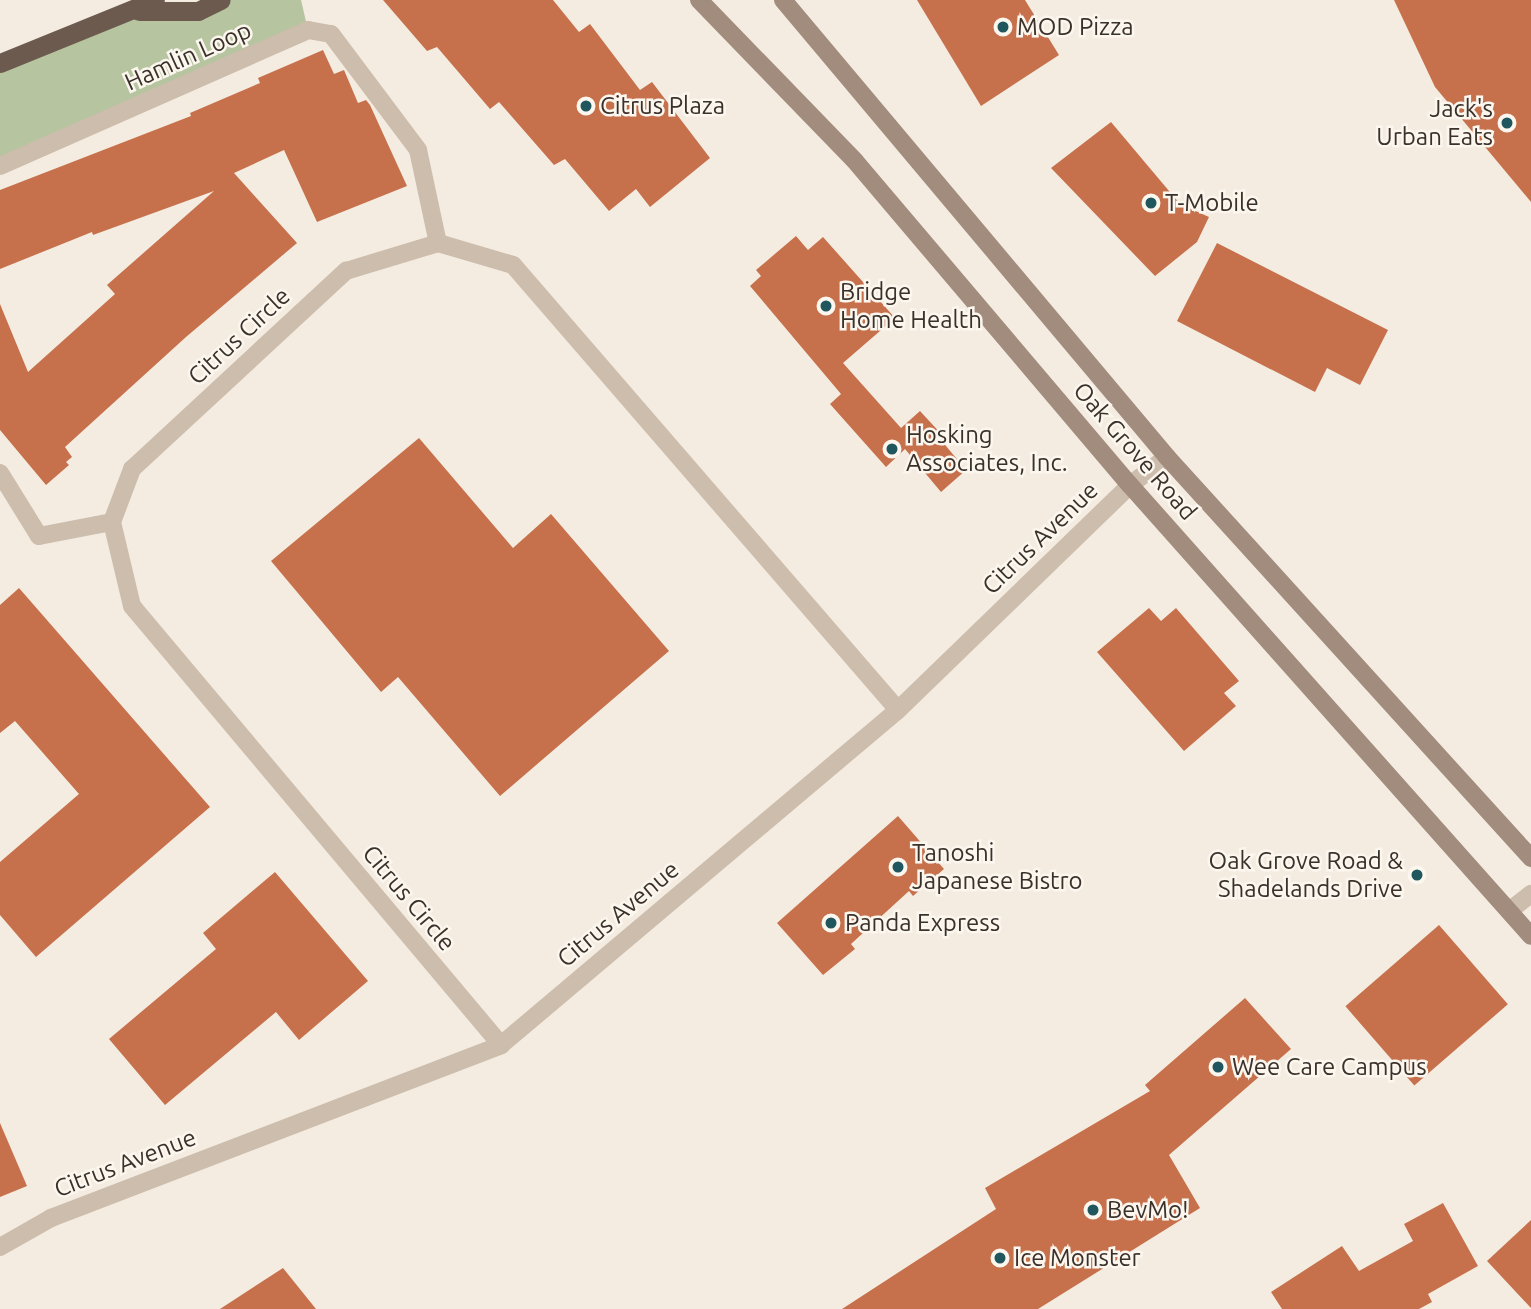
<!DOCTYPE html>
<html>
<head>
<meta charset="utf-8">
<style>
  body { margin:0 }
  #map { position:relative; width:1531px; height:1309px; overflow:hidden; background:#f4ece1; font-family:Ubuntu,sans-serif }
  div>[style] { position:absolute }
  [style*='--x'] { left:calc(var(--x)*1px); top:calc(var(--y)*1px); width:calc(var(--w)*1px); rotate:calc(var(--a)*1deg) }
  .green>* { inset:0; background:#b6c4a0 }
  .building>* { inset:0; background:#c7714c; transform-origin:0 0 }
  .minor>* { height:18px; margin:-9px; padding:0 9px; transform-origin:9px; border-radius:9px; background:#cdbdac }
  .secondary>* { height:18px; margin:-9px; padding:0 9px; transform-origin:9px; border-radius:9px; background:#a18c7d }
  .trunk>* { height:19px; margin:-9.5px; padding:0 9.5px; transform-origin:9.5px; border-radius:9.5px; background:#6c5a4f }
  .dots>* { width:19px; height:19px; translate:-50% -50%; box-sizing:border-box; border:4px solid #fbf6ee; border-radius:50% }
  span { translate:-50% -50%; white-space:nowrap; text-align:center; line-height:1.15; -webkit-text-stroke:5px #fbf6ee; paint-order:stroke }
  .poi-label { font-size:24px; color:#3b312b }
  .left { translate:0 -50%; text-align:left }
  .right { translate:-100% -50%; text-align:right }
  .street-label { font-size:24px; color:#3b312b }
</style>
</head>
<body>
<div id="map">
  <div class="green">
    <div style="clip-path:polygon(221px 0,301px 0,308px 30px,0 166px,0 63px,127px 11px)"></div>
  </div>
  <div class="building">
    <div style="clip-path:polygon(383px 0,553px 0,579px 32px,590px 24px,640px 90px,652px 82px,710px 158px,650px 207px,636px 189px,609px 211px,565px 159px,554px 165px,499px 102px,490px 109px,437px 47px,427px 51px)"></div>
    <div style="clip-path:polygon(917px 0,1025px 0,1059px 55px,981px 106px)"></div>
    <div style="clip-path:polygon(1394px 0,1531px 0,1531px 202px,1435px 87px)"></div>
    <div style="clip-path:polygon(323px 50px,334px 74px,344px 70px,358px 103px,366px 100px,370px 105px,407px 186px,317px 222px,284px 150px,234px 173px,297px 243px,186px 337px,65px 447px,72px 457px,66px 462px,69px 465px,46px 485px,0 430px,0 304px,28px 372px,115px 294px,107px 285px,214px 191px,93px 235px,92px 232px,0 269px,0 190px,191px 116px,190px 113px,260px 83px,258px 78px)"></div>
    <div style="clip-path:polygon(1111px 122px,1180px 204px,1209px 217px,1197px 242px,1155px 276px,1051px 168px)"></div>
    <div style="clip-path:polygon(796px 236px,808px 250px,823px 237px,895px 318px,843px 363px,901px 428px,920px 411px,944px 437px,941px 440px,966px 470px,941px 492px,905px 449px,886px 467px,830px 404px,841px 394px,750px 286px,761px 276px,756px 270px)"></div>
    <div style="clip-path:polygon(1217px 243px,1388px 330px,1360px 385px,1327px 368px,1315px 392px,1177px 321px)"></div>
    <div style="clip-path:polygon(419px 438px,513px 548px,551px 514px,669px 651px,500px 796px,398px 677px,381px 692px,271px 561px)"></div>
    <div style="clip-path:polygon(19px 588px,210px 807px,36px 957px,0 915px,0 862px,79px 794px,15px 721px,0 733px,0 605px)"></div>
    <div style="clip-path:polygon(1149px 608px,1161px 621px,1176px 608px,1239px 681px,1224px 693px,1236px 706px,1184px 751px,1097px 652px)"></div>
    <div style="clip-path:polygon(898px 816px,944px 869px,913px 896px,909px 891px,851px 944px,855px 949px,823px 975px,777px 923px)"></div>
    <div style="clip-path:polygon(275px 872px,368px 981px,299px 1040px,276px 1012px,165px 1105px,109px 1039px,216px 949px,203px 933px)"></div>
    <div style="left:1439px;top:925px;width:105px;height:124px;rotate:49deg"></div>
    <div style="clip-path:polygon(1245px 998px,1291px 1049px,1169px 1155px,1200px 1208px,1038px 1309px,842px 1309px,996px 1209px,985px 1188px,1150px 1091px,1145px 1085px)"></div>
    <div style="clip-path:polygon(0 1123px,27px 1186px,0 1197px)"></div>
    <div style="clip-path:polygon(1443px 1203px,1478px 1266px,1428px 1294px,1432px 1302px,1419px 1309px,1282px 1309px,1271px 1292px,1342px 1246px,1359px 1271px,1413px 1241px,1404px 1224px)"></div>
    <div style="clip-path:polygon(1531px 1220px,1531px 1308px,1487px 1261px)"></div>
    <div style="clip-path:polygon(283px 1268px,316px 1309px,220px 1309px)"></div>
  </div>
  <div class="minor">
    <div style="--x:0;--y:166;--w:337;--a:-23.8"></div>
    <div style="--x:308;--y:30;--w:23;--a:10"></div>
    <div style="--x:331;--y:34;--w:145;--a:53.1"></div>
    <div style="--x:418;--y:150;--w:95;--a:77.9"></div>
    <div style="--x:0;--y:473;--w:74;--a:58.2"></div>
    <div style="--x:39;--y:536;--w:74;--a:-10.9"></div>
    <div style="--x:1509;--y:911;--w:28;--a:-38"></div>
    <div style="--x:501;--y:1045;--w:573;--a:-130.05"></div>
    <div style="--x:132;--y:606;--w:86;--a:-103.4"></div>
    <div style="--x:112;--y:522;--w:57;--a:-69.3"></div>
    <div style="--x:132;--y:469;--w:292;--a:-42.8"></div>
    <div style="--x:346;--y:271;--w:96;--a:-16.9"></div>
    <div style="--x:438;--y:243;--w:78;--a:16.3"></div>
    <div style="--x:513;--y:265;--w:588;--a:49.13"></div>
    <div style="--x:0;--y:1247;--w:59;--a:-29.6"></div>
    <div style="--x:51;--y:1218;--w:482;--a:-21"></div>
    <div style="--x:501;--y:1045;--w:519;--a:-40.16"></div>
    <div style="--x:898;--y:710;--w:323;--a:-44.1"></div>
    <div style="--x:1130;--y:485;--w:46;--a:-37.1"></div>
  </div>
  <div class="secondary">
    <div style="--x:699;--y:0;--w:224;--a:45.9"></div>
    <div style="--x:855;--y:161;--w:425;--a:49.7"></div>
    <div style="--x:1130;--y:485;--w:603;--a:48.36"></div>
    <div style="--x:783;--y:0;--w:597;--a:49.96"></div>
    <div style="--x:1167;--y:457;--w:542;--a:47.77"></div>
  </div>
  <div class="trunk">
    <div style="--x:139;--y:11;--w:59;--a:0"></div>
    <div style="--x:198;--y:11;--w:25;--a:-26"></div>
    <div style="--x:0;--y:63;--w:167;--a:-22.1"></div>
  </div>
  <div class="dots">
    <div style="left:1003px;top:27px;background:#20565d"></div>
    <div style="left:586px;top:106px;background:#20565d"></div>
    <div style="left:1507px;top:123px;background:#20565d"></div>
    <div style="left:1151px;top:203px;background:#20565d"></div>
    <div style="left:826px;top:306px;background:#20565d"></div>
    <div style="left:892px;top:449px;background:#20565d"></div>
    <div style="left:898px;top:867px;background:#20565d"></div>
    <div style="left:1417px;top:875px;background:#20565d"></div>
    <div style="left:831px;top:923px;background:#20565d"></div>
    <div style="left:1218px;top:1067px;background:#20565d"></div>
    <div style="left:1093px;top:1210px;background:#20565d"></div>
    <div style="left:1000px;top:1258px;background:#20565d"></div>
  </div>
  <div class="poi-label">
    <span class="left" style="left:1017px;top:27px">MOD Pizza</span>
    <span class="left" style="left:600px;top:106px">Citrus Plaza</span>
    <span class="right" style="left:1493px;top:123px">Jack's<br>Urban Eats</span>
    <span class="left" style="left:1165px;top:203px">T-Mobile</span>
    <span class="left" style="left:840px;top:306px">Bridge<br>Home Health</span>
    <span class="left" style="left:906px;top:449px">Hosking<br>Associates, Inc.</span>
    <span class="left" style="left:912px;top:867px">Tanoshi<br>Japanese Bistro</span>
    <span class="right" style="left:1403px;top:875px">Oak Grove Road &amp;<br>Shadelands Drive</span>
    <span class="left" style="left:845px;top:923px">Panda Express</span>
    <span class="left" style="left:1232px;top:1067px">Wee Care Campus</span>
    <span class="left" style="left:1107px;top:1210px">BevMo!</span>
    <span class="left" style="left:1014px;top:1258px">Ice Monster</span>
  </div>
  <div class="street-label">
    <span style="left:188px;top:56px;rotate:-24deg">Hamlin Loop</span>
    <span style="left:239px;top:336px;rotate:-43deg">Citrus Circle</span>
    <span style="left:1135px;top:451px;rotate:49deg">Oak Grove Road</span>
    <span style="left:1040px;top:538px;rotate:-44deg">Citrus Avenue</span>
    <span style="left:409px;top:898px;rotate:50deg">Citrus Circle</span>
    <span style="left:618px;top:914px;rotate:-40deg">Citrus Avenue</span>
    <span style="left:125px;top:1163px;rotate:-21deg">Citrus Avenue</span>
  </div>
</div>
</body>
</html>
